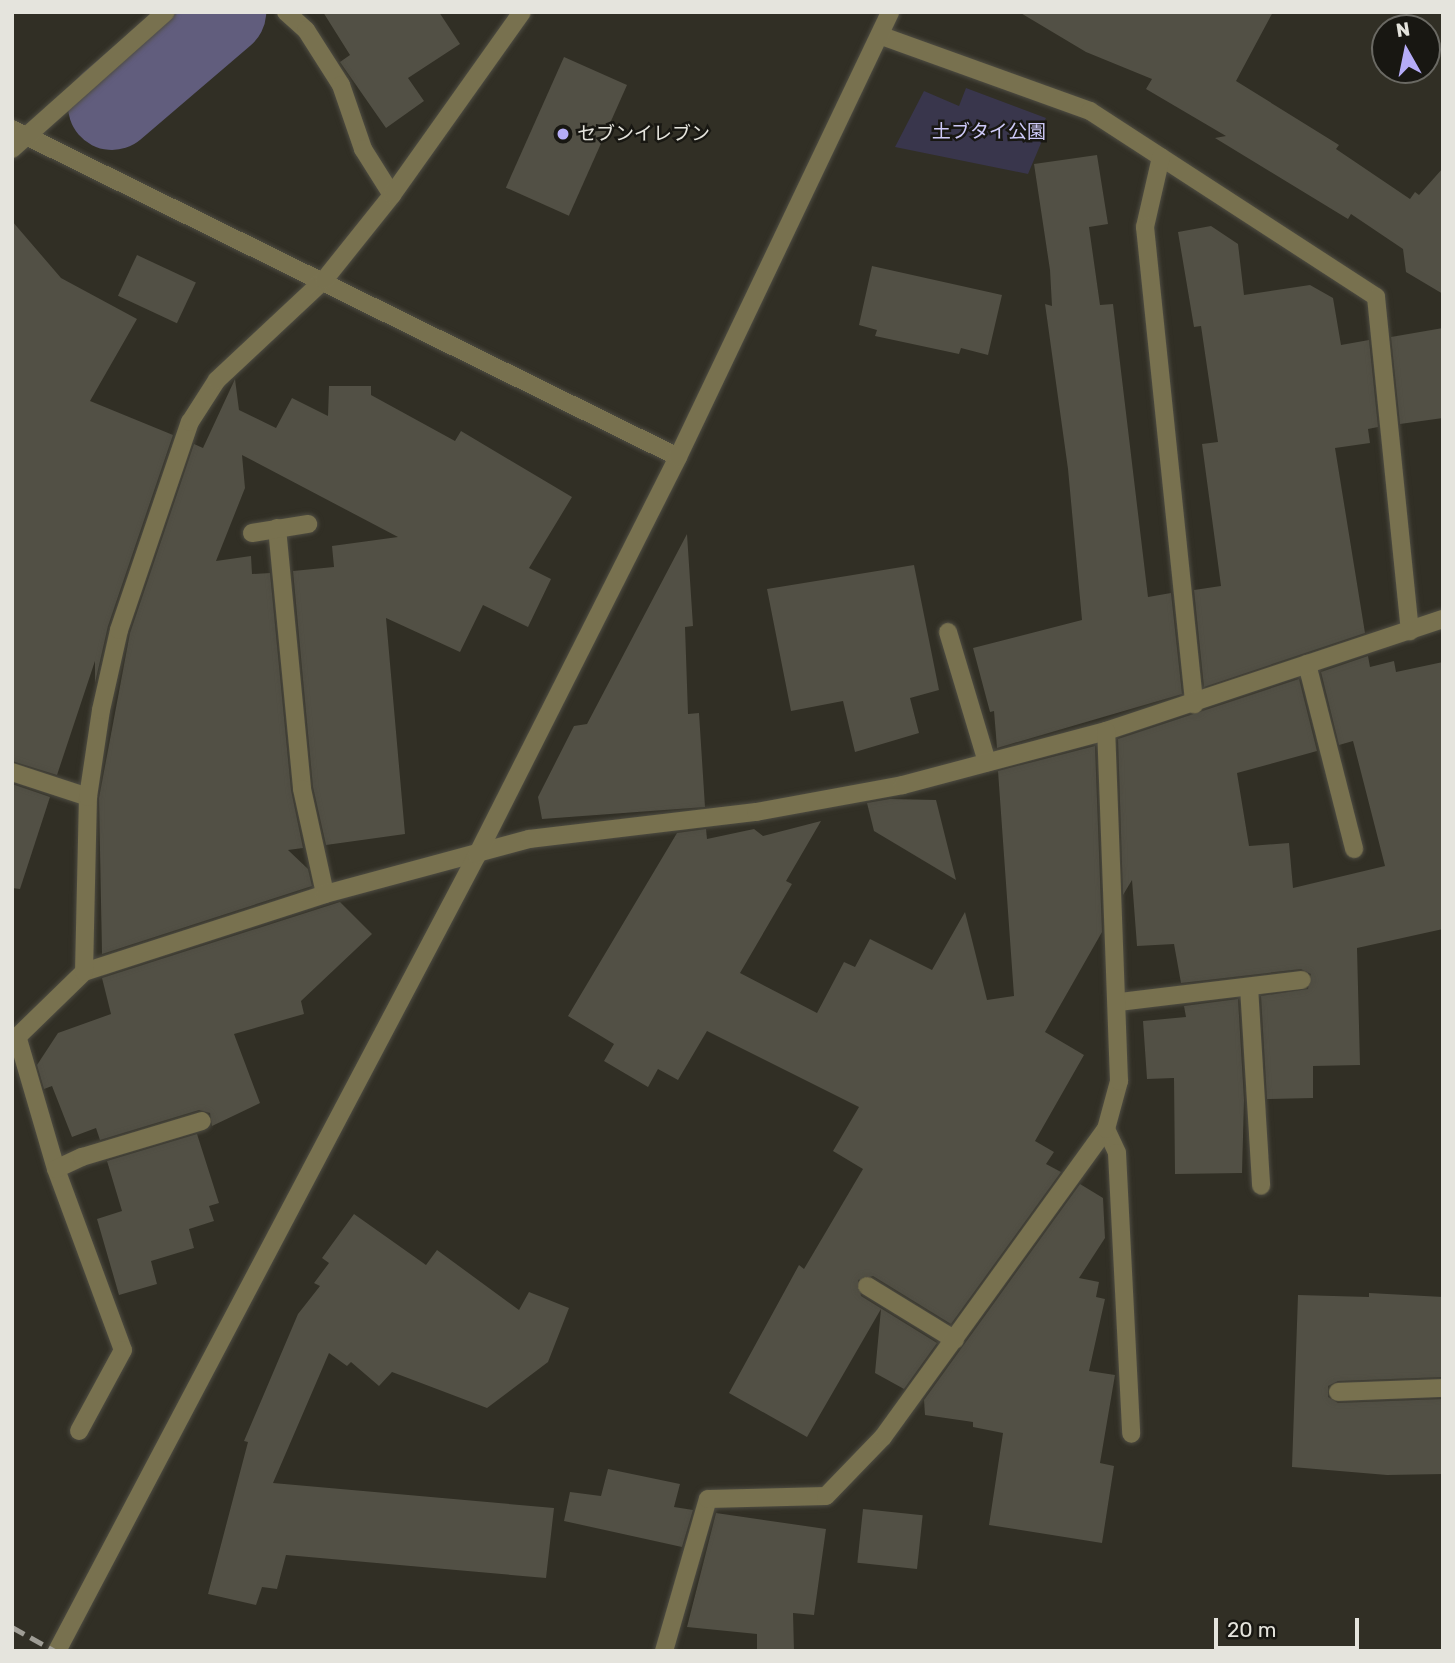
<!DOCTYPE html>
<html>
<head>
<meta charset="utf-8">
<style>
  body { margin:0 }
  #map { position:relative; width:1455px; height:1663px; overflow:hidden; background:#312f25; font-family:Rubik,"Noto Sans JP",sans-serif }
  div>[style] { position:absolute }
  [style*='--x'] { left:calc(var(--x)*1px); top:calc(var(--y)*1px); width:calc(var(--w)*1px); rotate:calc(var(--a)*1deg) }
  .green>* { inset:0; background:#39364c }
  .river>* { height:88px; margin:-44px; padding:0 44px; transform-origin:44px; border-radius:44px; background:#615d7d }
  .building>* { inset:0; background:#525045; transform-origin:0 0 }
  .roads { filter:drop-shadow(0 0 2px #4e4c42) drop-shadow(0 0 2px #4e4c42) }
  .minor>* { height:18px; margin:-9px; padding:0 9px; transform-origin:9px; border-radius:9px; background:#78714f }
  .rail>* { height:5px; margin-top:-2.5px; transform-origin:0; background:repeating-linear-gradient(90deg,#9f9d95 0 14px,transparent 0 21px) }
  .dots>* { width:19px; height:19px; translate:-50% -50%; box-sizing:border-box; border:4px solid #181712; border-radius:50% }
  span { translate:-50% -50%; white-space:nowrap; text-align:center; line-height:1.15; -webkit-text-stroke:5px #181712; paint-order:stroke }
  .park-label { font-size:19px; color:#cdc9f7 }
  .poi-label { font-size:19px; color:#e5e4dd }
  .left { translate:0 -50%; text-align:left }
  .frame { position:absolute; inset:0; border:14px solid #e5e4dd; pointer-events:none }
  .north { position:absolute; left:1371px; top:14px; width:70px; height:70px; box-sizing:border-box; background:#181712; border:2px solid #6a6963; border-radius:50%; rotate:351deg; font-size:19px; font-weight:700; line-height:28px; text-align:center; color:#e5e4dd }
  .north::after { content:''; display:block; margin:auto; width:24px; height:32px; background:#b5acf8; clip-path:polygon(50% 0,100% 100%,50% 72%,0 100%) }
  .scale { position:absolute; left:1214px; top:1618px; width:145px; height:32px; box-sizing:border-box; border:4px solid #e5e4dd; border-top:0; padding-left:9px; font-size:21px; line-height:24px; white-space:nowrap; color:#e5e4dd; -webkit-text-stroke:5px #181712; paint-order:stroke }
</style>
</head>
<body>
<div id="map">
  <div class="green">
    <div style="clip-path:polygon(966px 88px,1046px 118px,1042px 126px,1047px 129px,1028px 174px,895px 147px,924px 91px,959px 106px)"></div>
  </div>
  <div class="river">
    <div style="--x:112;--y:106;--w:145;--a:-40.5"></div>
  </div>
  <div class="building">
    <div style="clip-path:polygon(323px 12px,439px 12px,460px 44px,408px 78px,424px 101px,386px 128px,340px 62px,350px 55px)"></div>
    <div style="clip-path:polygon(1019px 12px,1273px 12px,1236px 81px,1339px 145px,1336px 149px,1410px 199px,1415px 192px,1419px 195px,1443px 168px,1443px 294px,1406px 272px,1403px 249px,1351px 214px,1348px 219px,1215px 138px,1226px 136px,1146px 89px,1152px 79px,1086px 52px)"></div>
    <div style="left:564px;top:57px;width:69px;height:143px;rotate:24deg"></div>
    <div style="clip-path:polygon(1097px 155px,1108px 224px,1089px 227px,1100px 305px,1113px 304px,1148px 597px,1171px 593px,1182px 694px,997px 748px,994px 711px,990px 712px,973px 648px,1082px 620px,1068px 469px,1045px 304px,1052px 306px,1050px 270px,1034px 164px)"></div>
    <div style="clip-path:polygon(12px 221px,61px 278px,137px 319px,90px 401px,173px 435px,108px 626px,95px 683px,95px 661px,57px 775px,12px 761px)"></div>
    <div style="clip-path:polygon(1211px 226px,1238px 244px,1244px 295px,1310px 285px,1333px 298px,1341px 345px,1369px 340px,1378px 427px,1368px 429px,1370px 443px,1335px 448px,1365px 633px,1204px 687px,1194px 590px,1221px 586px,1202px 444px,1218px 442px,1201px 326px,1194px 327px,1178px 232px)"></div>
    <div style="left:137px;top:255px;width:65px;height:45px;rotate:25deg"></div>
    <div style="clip-path:polygon(872px 266px,1002px 295px,988px 355px,961px 348px,959px 354px,875px 336px,877px 330px,859px 325px)"></div>
    <div style="clip-path:polygon(1443px 328px,1443px 418px,1400px 424px,1391px 337px)"></div>
    <div style="clip-path:polygon(235px 379px,239px 410px,276px 428px,292px 398px,328px 416px,329px 386px,371px 386px,371px 395px,455px 441px,461px 431px,572px 497px,529px 568px,551px 579px,528px 627px,483px 605px,460px 652px,386px 618px,405px 834px,326px 845px,313px 787px,293px 571px,334px 567px,332px 546px,398px 537px,242px 455px,245px 488px,216px 561px,251px 556px,252px 574px,270px 573px,291px 790px,303px 848px,288px 850px,308px 869px,312px 886px,102px 954px,99px 798px,130px 633px,194px 444px,203px 448px)"></div>
    <div style="clip-path:polygon(687px 534px,693px 626px,685px 627px,688px 714px,699px 713px,705px 807px,542px 819px,538px 797px,574px 726px,587px 724px)"></div>
    <div style="clip-path:polygon(914px 565px,939px 690px,910px 698px,919px 733px,855px 752px,843px 701px,791px 711px,767px 589px)"></div>
    <div style="clip-path:polygon(1368px 656px,1370px 667px,1394px 661px,1396px 672px,1443px 662px,1443px 929px,1357px 948px,1360px 1065px,1313px 1066px,1313px 1098px,1267px 1099px,1261px 996px,1308px 989px,1311px 974px,1301px 969px,1181px 983px,1174px 944px,1137px 946px,1132px 880px,1123px 895px,1118px 739px,1299px 679px,1317px 751px,1237px 773px,1249px 846px,1289px 843px,1293px 888px,1385px 866px,1353px 741px,1339px 745px,1321px 672px)"></div>
    <div style="clip-path:polygon(1095px 746px,1102px 932px,1045px 1032px,1084px 1055px,1035px 1141px,1054px 1152px,1046px 1164px,1061px 1172px,951px 1324px,873px 1276px,858px 1280px,861px 1296px,937px 1343px,904px 1389px,875px 1373px,881px 1309px,807px 1437px,729px 1393px,799px 1265px,804px 1269px,863px 1169px,833px 1151px,859px 1107px,707px 1031px,678px 1080px,658px 1069px,648px 1087px,604px 1061px,614px 1044px,568px 1016px,677px 833px,706px 829px,707px 839px,754px 829px,763px 836px,821px 821px,786px 881px,792px 884px,740px 973px,817px 1013px,844px 962px,855px 967px,870px 939px,932px 970px,965px 912px,987px 1000px,1014px 996px,998px 771px)"></div>
    <div style="clip-path:polygon(12px 784px,50px 797px,20px 889px,12px 888px)"></div>
    <div style="clip-path:polygon(890px 799px,936px 800px,956px 880px,874px 831px,867px 803px)"></div>
    <div style="clip-path:polygon(340px 902px,372px 934px,301px 1001px,304px 1014px,234px 1034px,260px 1103px,212px 1126px,210px 1113px,199px 1110px,100px 1140px,96px 1128px,72px 1137px,52px 1086px,44px 1089px,37px 1065px,58px 1033px,111px 1014px,102px 978px)"></div>
    <div style="clip-path:polygon(1238px 999px,1244px 1100px,1242px 1173px,1175px 1174px,1174px 1078px,1147px 1079px,1143px 1021px,1186px 1017px,1184px 1006px)"></div>
    <div style="clip-path:polygon(197px 1134px,219px 1203px,209px 1206px,214px 1221px,189px 1229px,194px 1248px,151px 1261px,157px 1284px,119px 1295px,97px 1219px,122px 1211px,107px 1161px)"></div>
    <div style="clip-path:polygon(1080px 1184px,1103px 1198px,1105px 1238px,1079px 1278px,1099px 1282px,1096px 1297px,1105px 1299px,1089px 1371px,1115px 1375px,1100px 1463px,1114px 1466px,1102px 1543px,989px 1525px,1003px 1433px,973px 1427px,973px 1422px,925px 1415px,924px 1400px)"></div>
    <div style="clip-path:polygon(354px 1214px,426px 1265px,437px 1250px,519px 1310px,529px 1292px,569px 1308px,548px 1362px,487px 1408px,392px 1372px,379px 1386px,351px 1362px,347px 1366px,329px 1353px,273px 1483px,554px 1508px,546px 1578px,286px 1555px,277px 1589px,262px 1587px,256px 1605px,208px 1594px,248px 1442px,244px 1441px,298px 1314px,320px 1286px,314px 1283px,329px 1263px,322px 1258px)"></div>
    <div style="clip-path:polygon(1369px 1293px,1443px 1297px,1443px 1377px,1338px 1381px,1328px 1386px,1328px 1397px,1338px 1403px,1443px 1399px,1443px 1474px,1387px 1475px,1292px 1467px,1298px 1295px,1369px 1297px)"></div>
    <div style="clip-path:polygon(608px 1469px,680px 1484px,674px 1507px,693px 1510px,682px 1547px,564px 1521px,570px 1492px,601px 1496px)"></div>
    <div style="left:863px;top:1509px;width:60px;height:54px;rotate:6deg"></div>
    <div style="clip-path:polygon(716px 1513px,826px 1529px,814px 1615px,793px 1613px,794px 1651px,757px 1651px,757px 1634px,687px 1627px)"></div>
  </div>
  <div class="roads">
    <div class="minor">
      <div style="--x:286;--y:12;--w:27;--a:42"></div>
      <div style="--x:306;--y:30;--w:65;--a:57.5"></div>
      <div style="--x:341;--y:85;--w:68;--a:71"></div>
      <div style="--x:363;--y:149;--w:54;--a:57.8"></div>
      <div style="--x:882;--y:36;--w:221;--a:19.8"></div>
      <div style="--x:1090;--y:111;--w:341;--a:33"></div>
      <div style="--x:1376;--y:297;--w:336;--a:84.2"></div>
      <div style="--x:12;--y:129;--w:742;--a:26.22"></div>
      <div style="--x:12;--y:149;--w:206;--a:-41.7"></div>
      <div style="--x:1161;--y:157;--w:72;--a:102.9"></div>
      <div style="--x:1145;--y:227;--w:480;--a:84.1"></div>
      <div style="--x:277;--y:528;--w:262;--a:84.5"></div>
      <div style="--x:302;--y:789;--w:107;--a:77.6"></div>
      <div style="--x:252;--y:533;--w:57;--a:-9.1"></div>
      <div style="--x:948;--y:632;--w:136;--a:73.3"></div>
      <div style="--x:1307;--y:664;--w:191;--a:75.7"></div>
      <div style="--x:12;--y:772;--w:80;--a:18.2"></div>
      <div style="--x:84;--y:972;--w:253;--a:-17.9"></div>
      <div style="--x:325;--y:894;--w:211;--a:-15.1"></div>
      <div style="--x:529;--y:839;--w:229;--a:-6.8"></div>
      <div style="--x:756;--y:812;--w:149;--a:-10.4"></div>
      <div style="--x:903;--y:785;--w:210;--a:-14.9"></div>
      <div style="--x:1106;--y:731;--w:355;--a:-18.4"></div>
      <div style="--x:1249;--y:987;--w:199;--a:86.5"></div>
      <div style="--x:1119;--y:1002;--w:184;--a:-6.9"></div>
      <div style="--x:18;--y:1039;--w:135;--a:73.7"></div>
      <div style="--x:56;--y:1169;--w:193;--a:69.7"></div>
      <div style="--x:123;--y:1350;--w:92;--a:118.5"></div>
      <div style="--x:12;--y:1042;--w:100;--a:-44.2"></div>
      <div style="--x:84;--y:972;--w:175;--a:-88.7"></div>
      <div style="--x:88;--y:797;--w:88;--a:-81.5"></div>
      <div style="--x:101;--y:710;--w:82;--a:-77.3"></div>
      <div style="--x:119;--y:630;--w:220;--a:-71.2"></div>
      <div style="--x:190;--y:422;--w:50;--a:-57.3"></div>
      <div style="--x:217;--y:380;--w:146;--a:-43.1"></div>
      <div style="--x:324;--y:280;--w:109;--a:-51.3"></div>
      <div style="--x:392;--y:195;--w:224;--a:-54.6"></div>
      <div style="--x:1106;--y:1129;--w:26;--a:65"></div>
      <div style="--x:1117;--y:1153;--w:281;--a:87.1"></div>
      <div style="--x:56;--y:1169;--w:29;--a:-25"></div>
      <div style="--x:82;--y:1157;--w:125;--a:-16.7"></div>
      <div style="--x:867;--y:1286;--w:103;--a:31.5"></div>
      <div style="--x:1338;--y:1392;--w:105;--a:-2.2"></div>
      <div style="--x:57;--y:1651;--w:900;--a:-62.18"></div>
      <div style="--x:477;--y:855;--w:446;--a:-63.2"></div>
      <div style="--x:678;--y:457;--w:493;--a:-64.5"></div>
      <div style="--x:664;--y:1651;--w:158;--a:-73.9"></div>
      <div style="--x:708;--y:1499;--w:118;--a:-1.5"></div>
      <div style="--x:826;--y:1496;--w:82;--a:-46"></div>
      <div style="--x:883;--y:1437;--w:380;--a:-54.1"></div>
      <div style="--x:1106;--y:1129;--w:50;--a:-74.8"></div>
      <div style="--x:1119;--y:1081;--w:350;--a:-92.1"></div>
    </div>
  </div>
  <div class="rail">
    <div style="--x:12;--y:1627;--w:49;--a:29.2"></div>
  </div>
  <div class="dots">
    <div style="left:563px;top:134px;background:#b5acf8"></div>
  </div>
  <div class="park-label">
    <span style="left:989px;top:132px">土ブタイ公園</span>
  </div>
  <div class="poi-label">
    <span class="left" style="left:577px;top:134px">セブンイレブン</span>
  </div>
  <div class="frame"></div>
  <div class="north">N</div>
  <div class="scale">20 m</div>
</div>
</body>
</html>
